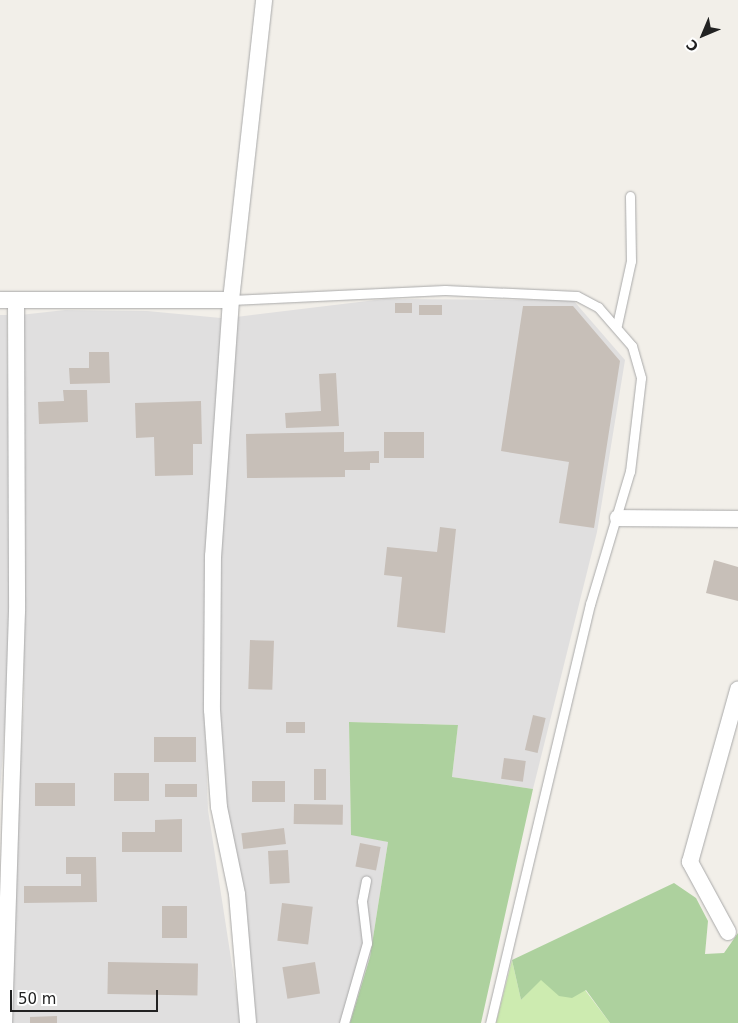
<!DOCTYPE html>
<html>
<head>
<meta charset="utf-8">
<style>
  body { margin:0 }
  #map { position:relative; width:738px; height:1023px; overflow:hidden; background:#f2efe9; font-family:"DejaVu Sans",sans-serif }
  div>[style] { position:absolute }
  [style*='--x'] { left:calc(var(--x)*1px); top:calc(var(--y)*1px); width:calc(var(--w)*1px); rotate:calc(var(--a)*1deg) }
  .residential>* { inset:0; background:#e0dfdf }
  .grass>* { inset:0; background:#cdebb0 }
  .forest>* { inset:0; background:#add19e }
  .building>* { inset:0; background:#c7bfb8; transform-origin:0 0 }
  .roads { filter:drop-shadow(0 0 1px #a9a9a9) drop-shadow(0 0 1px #a9a9a9) }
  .service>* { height:9px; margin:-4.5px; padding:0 4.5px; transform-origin:4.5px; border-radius:4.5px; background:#fff }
  .minor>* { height:16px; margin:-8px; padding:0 8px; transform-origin:8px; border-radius:8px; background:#fff }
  span { translate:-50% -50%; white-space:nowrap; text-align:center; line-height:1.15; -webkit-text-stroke:4px #fff; paint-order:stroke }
  .north { position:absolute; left:678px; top:10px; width:50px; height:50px; -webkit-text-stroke:4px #fff; paint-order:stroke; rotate:225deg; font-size:14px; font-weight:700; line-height:20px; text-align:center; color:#222 }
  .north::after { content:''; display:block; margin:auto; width:18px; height:22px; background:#222; clip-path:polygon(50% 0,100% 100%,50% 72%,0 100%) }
  .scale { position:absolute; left:10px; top:990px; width:148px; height:22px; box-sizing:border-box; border:2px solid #222; border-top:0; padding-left:6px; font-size:15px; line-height:18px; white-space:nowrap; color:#222; -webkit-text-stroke:4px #fff; paint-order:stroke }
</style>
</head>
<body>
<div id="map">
  <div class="residential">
    <div style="clip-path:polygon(384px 299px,573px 300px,625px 360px,597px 532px,533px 789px,452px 777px,458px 725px,349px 722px,351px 834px,388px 842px,370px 957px,350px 1023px,254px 1023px,219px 803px,221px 552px,236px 317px)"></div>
    <div style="clip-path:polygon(65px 310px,147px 311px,221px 318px,205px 722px,208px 810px,241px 1023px,6px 1023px,24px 699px,20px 315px)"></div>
    <div style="clip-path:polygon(0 315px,7px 315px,11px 640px,0 793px)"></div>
  </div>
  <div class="grass">
    <div style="clip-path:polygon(512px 960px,521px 1000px,541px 979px,585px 990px,610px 1023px,496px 1023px)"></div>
  </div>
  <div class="forest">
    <div style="clip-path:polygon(349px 722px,458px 725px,452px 777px,533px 789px,481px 1023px,350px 1023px,370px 957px,388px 842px,351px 835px)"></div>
    <div style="clip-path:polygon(674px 883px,696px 898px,708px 921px,705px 954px,724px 953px,738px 933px,738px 1023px,610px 1023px,586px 990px,572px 998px,559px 996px,541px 980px,521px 1000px,512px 960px)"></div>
  </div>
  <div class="building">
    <div style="left:395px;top:303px;width:17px;height:10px"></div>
    <div style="left:419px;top:305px;width:23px;height:10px"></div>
    <div style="clip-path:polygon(523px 306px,573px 306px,620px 361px,594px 528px,559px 523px,569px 462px,501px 451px)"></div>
    <div style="clip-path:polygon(89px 352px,109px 352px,110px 383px,70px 384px,69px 368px,89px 368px)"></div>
    <div style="clip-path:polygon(336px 373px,339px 426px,286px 428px,285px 413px,321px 411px,319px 374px)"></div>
    <div style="clip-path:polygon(63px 390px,87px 390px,88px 422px,39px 424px,38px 402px,64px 401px)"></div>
    <div style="clip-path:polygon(201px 401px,202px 444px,193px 444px,193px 475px,155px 476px,154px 437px,136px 438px,135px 403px)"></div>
    <div style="clip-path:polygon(344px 432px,344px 452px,379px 451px,379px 463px,370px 463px,370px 470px,345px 470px,345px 477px,247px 478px,246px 434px)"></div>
    <div style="left:424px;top:432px;width:26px;height:40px;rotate:90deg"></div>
    <div style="clip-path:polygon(440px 527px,456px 529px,445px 633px,397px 627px,402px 577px,384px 575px,387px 547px,437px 552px)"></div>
    <div style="clip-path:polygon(714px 560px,738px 567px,738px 601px,706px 593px)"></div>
    <div style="left:250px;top:640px;width:24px;height:49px;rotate:2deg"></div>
    <div style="left:533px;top:715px;width:13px;height:36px;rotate:13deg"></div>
    <div style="left:286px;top:722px;width:19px;height:11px"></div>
    <div style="left:154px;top:737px;width:42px;height:25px"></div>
    <div style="left:504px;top:758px;width:22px;height:21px;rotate:8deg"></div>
    <div style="left:314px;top:769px;width:12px;height:31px"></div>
    <div style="left:114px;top:773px;width:35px;height:28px"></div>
    <div style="left:285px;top:781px;width:21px;height:33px;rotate:90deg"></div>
    <div style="left:35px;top:783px;width:40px;height:23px"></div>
    <div style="left:165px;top:784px;width:32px;height:13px"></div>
    <div style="left:294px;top:804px;width:49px;height:20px;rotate:1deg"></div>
    <div style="clip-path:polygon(182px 819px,182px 852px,122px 852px,122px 832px,155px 832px,155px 820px)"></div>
    <div style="left:284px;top:828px;width:16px;height:43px;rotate:83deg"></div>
    <div style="left:360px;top:843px;width:21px;height:24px;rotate:11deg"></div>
    <div style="left:288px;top:850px;width:33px;height:20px;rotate:87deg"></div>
    <div style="clip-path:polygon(66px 857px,96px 857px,97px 902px,24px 903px,24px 886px,81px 886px,81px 874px,66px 874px)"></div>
    <div style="left:282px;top:903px;width:31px;height:38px;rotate:7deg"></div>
    <div style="left:162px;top:906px;width:25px;height:32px"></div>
    <div style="left:108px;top:962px;width:90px;height:32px;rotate:1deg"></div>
    <div style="left:315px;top:962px;width:32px;height:33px;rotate:81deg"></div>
    <div style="clip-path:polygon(57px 1016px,57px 1023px,30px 1023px,30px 1017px)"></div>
  </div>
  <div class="roads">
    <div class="service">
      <div style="--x:231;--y:300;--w:214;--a:-2.7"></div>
      <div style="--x:445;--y:290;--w:132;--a:2.6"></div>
      <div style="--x:577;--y:296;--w:24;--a:28"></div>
      <div style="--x:598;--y:307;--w:52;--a:48.9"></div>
      <div style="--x:632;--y:346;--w:33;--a:74"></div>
      <div style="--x:641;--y:378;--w:94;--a:96.7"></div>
      <div style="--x:630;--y:471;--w:139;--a:106.7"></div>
      <div style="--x:590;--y:604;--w:431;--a:103.4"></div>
      <div style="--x:617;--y:325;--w:66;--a:-77.7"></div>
      <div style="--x:631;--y:261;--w:65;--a:-90.9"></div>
      <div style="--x:344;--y:1023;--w:83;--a:-74"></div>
      <div style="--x:367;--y:943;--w:42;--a:-96.8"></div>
      <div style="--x:362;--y:901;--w:21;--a:-79"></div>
    </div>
    <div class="minor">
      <div style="--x:0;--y:300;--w:16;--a:0"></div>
      <div style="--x:16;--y:300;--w:311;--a:89.8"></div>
      <div style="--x:17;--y:611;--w:412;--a:91.8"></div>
      <div style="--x:16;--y:300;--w:215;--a:0"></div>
      <div style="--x:231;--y:300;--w:257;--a:94"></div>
      <div style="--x:213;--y:556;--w:154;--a:90.4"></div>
      <div style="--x:212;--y:710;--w:97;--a:85.9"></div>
      <div style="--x:219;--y:807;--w:89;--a:78.3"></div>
      <div style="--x:237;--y:894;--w:129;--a:85.1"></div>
      <div style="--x:231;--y:300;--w:302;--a:-83.7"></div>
      <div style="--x:618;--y:518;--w:120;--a:0.5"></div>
      <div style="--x:728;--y:932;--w:80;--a:-118.5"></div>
      <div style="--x:690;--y:862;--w:179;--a:-74.4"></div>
    </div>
  </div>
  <div class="north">С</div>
  <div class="scale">50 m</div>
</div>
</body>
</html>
